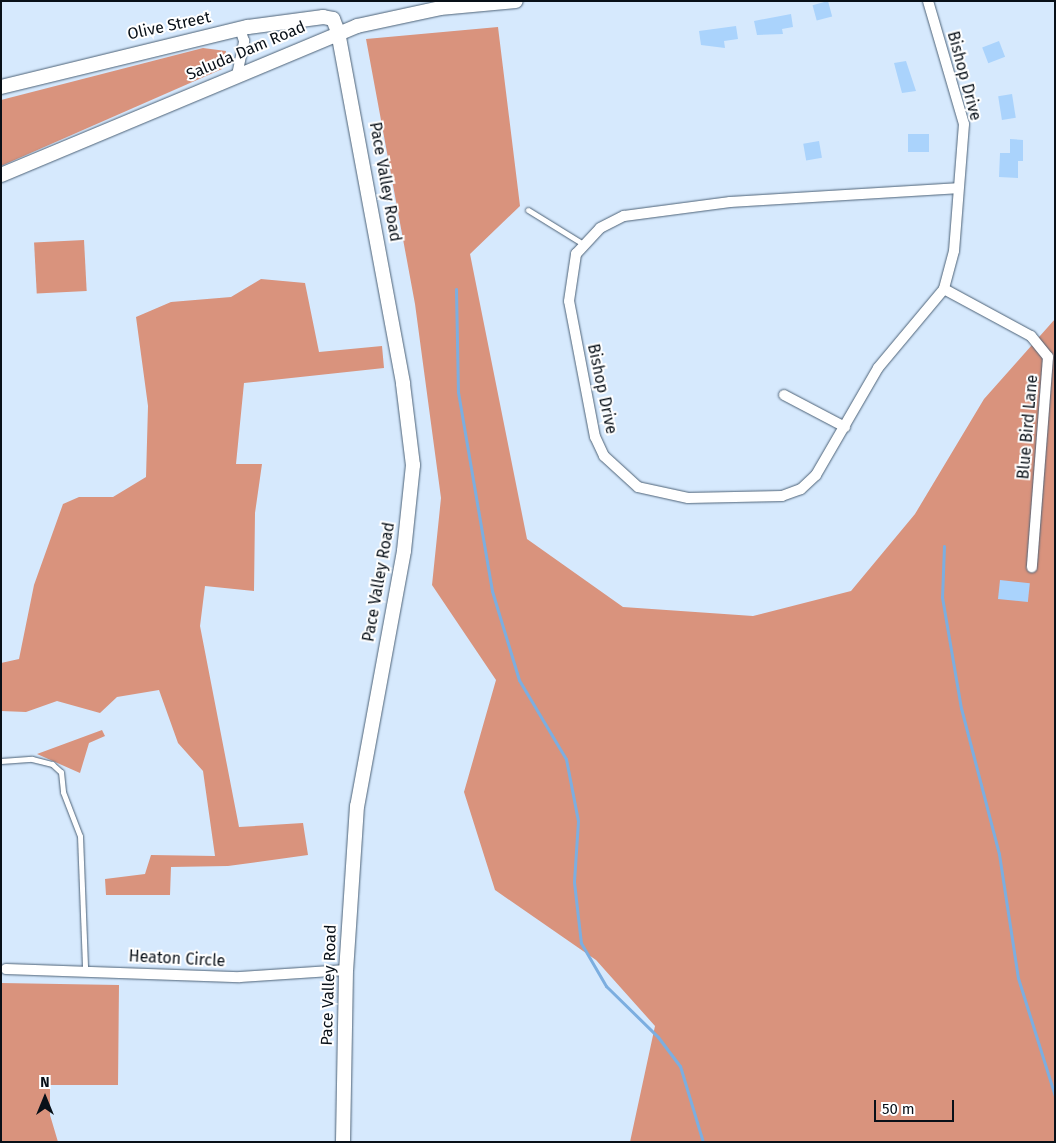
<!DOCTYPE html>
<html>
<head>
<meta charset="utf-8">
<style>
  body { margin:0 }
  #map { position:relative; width:1056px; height:1143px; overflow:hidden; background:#d6e9fd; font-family:"Fira Sans",sans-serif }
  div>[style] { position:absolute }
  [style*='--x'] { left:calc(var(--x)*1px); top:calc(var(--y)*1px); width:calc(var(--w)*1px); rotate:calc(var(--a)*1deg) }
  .forest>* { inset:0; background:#d9937d; transform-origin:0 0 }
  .stream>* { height:3px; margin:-1.5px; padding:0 1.5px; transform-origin:1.5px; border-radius:1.5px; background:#7caee0 }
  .building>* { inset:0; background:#aad3fc; transform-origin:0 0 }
  .roads { filter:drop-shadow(0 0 1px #4d6277) drop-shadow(0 0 1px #4d6277) }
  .lane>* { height:5px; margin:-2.5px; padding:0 2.5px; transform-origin:2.5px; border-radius:2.5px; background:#fff }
  .street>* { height:10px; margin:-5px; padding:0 5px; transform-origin:5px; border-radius:5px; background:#fff }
  .secondary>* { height:14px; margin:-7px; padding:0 7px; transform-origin:7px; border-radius:7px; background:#fff }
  span { translate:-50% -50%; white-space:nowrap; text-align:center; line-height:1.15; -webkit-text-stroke:4px #fff; paint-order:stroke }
  .street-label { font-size:16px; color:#081018 }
  .frame { position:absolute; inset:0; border:2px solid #081018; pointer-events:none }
  .north { position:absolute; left:20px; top:1073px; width:50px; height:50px; -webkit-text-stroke:4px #fff; paint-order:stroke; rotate:0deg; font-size:14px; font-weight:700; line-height:20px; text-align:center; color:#081018 }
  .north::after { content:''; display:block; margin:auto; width:18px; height:22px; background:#081018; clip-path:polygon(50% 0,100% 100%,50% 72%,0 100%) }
  .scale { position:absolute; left:874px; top:1100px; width:80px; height:22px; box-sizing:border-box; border:2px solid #081018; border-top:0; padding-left:6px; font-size:15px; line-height:18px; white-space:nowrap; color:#081018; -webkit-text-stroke:4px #fff; paint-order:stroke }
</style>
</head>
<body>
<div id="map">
  <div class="forest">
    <div style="clip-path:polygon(498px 27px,520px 206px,470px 254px,527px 539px,623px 607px,753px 616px,851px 591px,915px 514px,984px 399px,1055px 319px,1055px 1142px,630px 1142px,655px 1026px,596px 960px,495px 890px,464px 792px,496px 680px,432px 585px,441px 498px,415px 304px,366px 39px)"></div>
    <div style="clip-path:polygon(203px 48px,226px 51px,222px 69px,1px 166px,1px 100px)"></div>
    <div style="left:84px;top:240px;width:51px;height:50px;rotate:87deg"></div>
    <div style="clip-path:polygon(261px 279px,305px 283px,319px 352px,382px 346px,384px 368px,244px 383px,236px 464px,262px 464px,255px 513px,254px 591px,205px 586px,200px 626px,239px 827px,303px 823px,308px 855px,228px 866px,171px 867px,170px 895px,106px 895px,105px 879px,145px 874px,151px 855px,215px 856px,203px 771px,178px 743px,159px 690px,117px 697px,100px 713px,57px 701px,26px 712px,1px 711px,1px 663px,19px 659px,34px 585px,63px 504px,79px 497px,113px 497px,146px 477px,148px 406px,136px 317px,171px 302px,231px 297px)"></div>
    <div style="clip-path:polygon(102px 730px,105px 736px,89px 743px,80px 773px,37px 754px)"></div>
    <div style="clip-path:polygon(1px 983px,119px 985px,118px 1085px,50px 1085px,50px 1115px,58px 1142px,1px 1142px)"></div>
  </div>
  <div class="stream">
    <div style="--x:456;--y:289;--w:103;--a:88.9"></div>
    <div style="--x:458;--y:392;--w:202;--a:80.3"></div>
    <div style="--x:492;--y:591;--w:93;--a:73.1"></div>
    <div style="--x:519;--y:680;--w:92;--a:59.3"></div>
    <div style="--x:566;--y:759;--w:63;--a:79"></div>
    <div style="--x:578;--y:821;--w:61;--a:93.8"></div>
    <div style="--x:574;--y:882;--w:61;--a:83.5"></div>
    <div style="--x:581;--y:943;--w:50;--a:59.8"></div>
    <div style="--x:606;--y:986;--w:73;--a:44.4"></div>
    <div style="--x:658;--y:1037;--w:36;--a:53"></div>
    <div style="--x:680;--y:1066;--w:79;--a:73.2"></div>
    <div style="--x:944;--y:546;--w:51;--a:92.2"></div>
    <div style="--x:942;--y:597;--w:113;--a:80.3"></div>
    <div style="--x:961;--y:708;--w:151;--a:75.4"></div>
    <div style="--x:999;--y:854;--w:125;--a:81.3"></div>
    <div style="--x:1018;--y:978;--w:124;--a:72.6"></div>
  </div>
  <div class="building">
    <div style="left:828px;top:1px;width:16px;height:16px;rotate:75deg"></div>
    <div style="clip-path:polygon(791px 14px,793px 27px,782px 29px,783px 34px,757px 35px,754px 21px)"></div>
    <div style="clip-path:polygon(736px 26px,738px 39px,724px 41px,725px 48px,701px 45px,699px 31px)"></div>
    <div style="left:999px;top:41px;width:17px;height:18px;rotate:69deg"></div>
    <div style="clip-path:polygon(906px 61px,916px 91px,902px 93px,894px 63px)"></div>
    <div style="left:1012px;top:94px;width:24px;height:14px;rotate:81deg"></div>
    <div style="left:908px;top:134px;width:21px;height:18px"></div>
    <div style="clip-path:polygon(1010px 139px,1023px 140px,1023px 161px,1018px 161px,1018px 178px,999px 177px,1000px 153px,1010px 153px)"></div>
    <div style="left:819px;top:141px;width:17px;height:16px;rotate:80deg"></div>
    <div style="left:1000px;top:580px;width:30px;height:19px;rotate:6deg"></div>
  </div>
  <div class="roads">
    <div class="lane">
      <div style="--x:528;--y:210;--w:65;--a:31.7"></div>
      <div style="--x:1;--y:761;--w:31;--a:-4"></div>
      <div style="--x:32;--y:759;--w:21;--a:14"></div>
      <div style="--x:52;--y:764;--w:12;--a:42"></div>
      <div style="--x:61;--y:772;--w:20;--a:84"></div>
      <div style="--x:63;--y:792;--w:47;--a:68.9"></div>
      <div style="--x:80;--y:836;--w:133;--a:87.8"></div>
    </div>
    <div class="street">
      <div style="--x:928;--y:1;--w:128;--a:73.7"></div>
      <div style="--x:964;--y:124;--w:127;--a:94.5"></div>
      <div style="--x:954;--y:251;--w:39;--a:105"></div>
      <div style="--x:944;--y:289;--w:103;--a:129.9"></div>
      <div style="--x:878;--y:368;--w:124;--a:120.1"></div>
      <div style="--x:816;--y:475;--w:21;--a:137"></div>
      <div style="--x:801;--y:489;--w:20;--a:160"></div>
      <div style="--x:782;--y:496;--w:94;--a:178.8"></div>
      <div style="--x:688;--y:498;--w:51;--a:-167.6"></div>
      <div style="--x:638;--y:487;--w:46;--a:-137.6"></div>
      <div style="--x:604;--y:456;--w:21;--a:-115"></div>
      <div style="--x:595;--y:437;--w:138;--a:-100.8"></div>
      <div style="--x:569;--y:301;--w:48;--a:-81.5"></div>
      <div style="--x:576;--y:254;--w:35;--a:-47"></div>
      <div style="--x:600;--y:228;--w:27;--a:-27"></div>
      <div style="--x:624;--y:216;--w:107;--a:-7.5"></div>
      <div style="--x:730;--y:202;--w:227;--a:-3.5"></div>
      <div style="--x:237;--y:75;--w:35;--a:-78"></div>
      <div style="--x:244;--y:41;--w:13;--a:-108"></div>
      <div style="--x:944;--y:289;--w:99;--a:28.4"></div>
      <div style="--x:1031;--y:336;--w:27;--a:51"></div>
      <div style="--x:1048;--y:357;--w:211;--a:94.4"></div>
      <div style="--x:784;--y:395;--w:69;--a:27.7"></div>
      <div style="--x:6;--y:969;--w:234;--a:2"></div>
      <div style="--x:240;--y:977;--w:106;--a:-3.8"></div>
    </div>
    <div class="secondary">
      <div style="--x:1;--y:87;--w:254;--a:-13.7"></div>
      <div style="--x:248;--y:27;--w:76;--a:-7.6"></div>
      <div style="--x:323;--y:17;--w:10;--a:11"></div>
      <div style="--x:333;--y:19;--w:14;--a:69"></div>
      <div style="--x:338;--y:32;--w:358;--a:79.5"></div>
      <div style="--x:403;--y:384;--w:82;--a:83"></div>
      <div style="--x:413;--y:465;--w:86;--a:96"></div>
      <div style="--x:404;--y:551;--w:259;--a:100.4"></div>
      <div style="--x:357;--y:806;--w:164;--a:93.8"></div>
      <div style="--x:346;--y:970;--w:172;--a:91"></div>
      <div style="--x:1;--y:175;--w:386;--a:-22.7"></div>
      <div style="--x:357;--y:26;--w:85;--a:-12.2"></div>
      <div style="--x:440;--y:8;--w:76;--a:-5.3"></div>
    </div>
  </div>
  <div class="street-label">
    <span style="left:169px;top:26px;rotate:-12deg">Olive Street</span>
    <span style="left:246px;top:51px;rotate:-23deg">Saluda Dam Road</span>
    <span style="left:964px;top:76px;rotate:75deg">Bishop Drive</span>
    <span style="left:385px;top:182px;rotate:80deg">Pace Valley Road</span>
    <span style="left:602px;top:389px;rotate:78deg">Bishop Drive</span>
    <span style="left:1028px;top:427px;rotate:-85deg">Blue Bird Lane</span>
    <span style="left:379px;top:582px;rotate:-80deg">Pace Valley Road</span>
    <span style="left:177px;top:959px;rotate:3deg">Heaton Circle</span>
    <span style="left:329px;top:985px;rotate:-88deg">Pace Valley Road</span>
  </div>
  <div class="frame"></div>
  <div class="north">N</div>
  <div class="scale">50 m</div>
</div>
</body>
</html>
